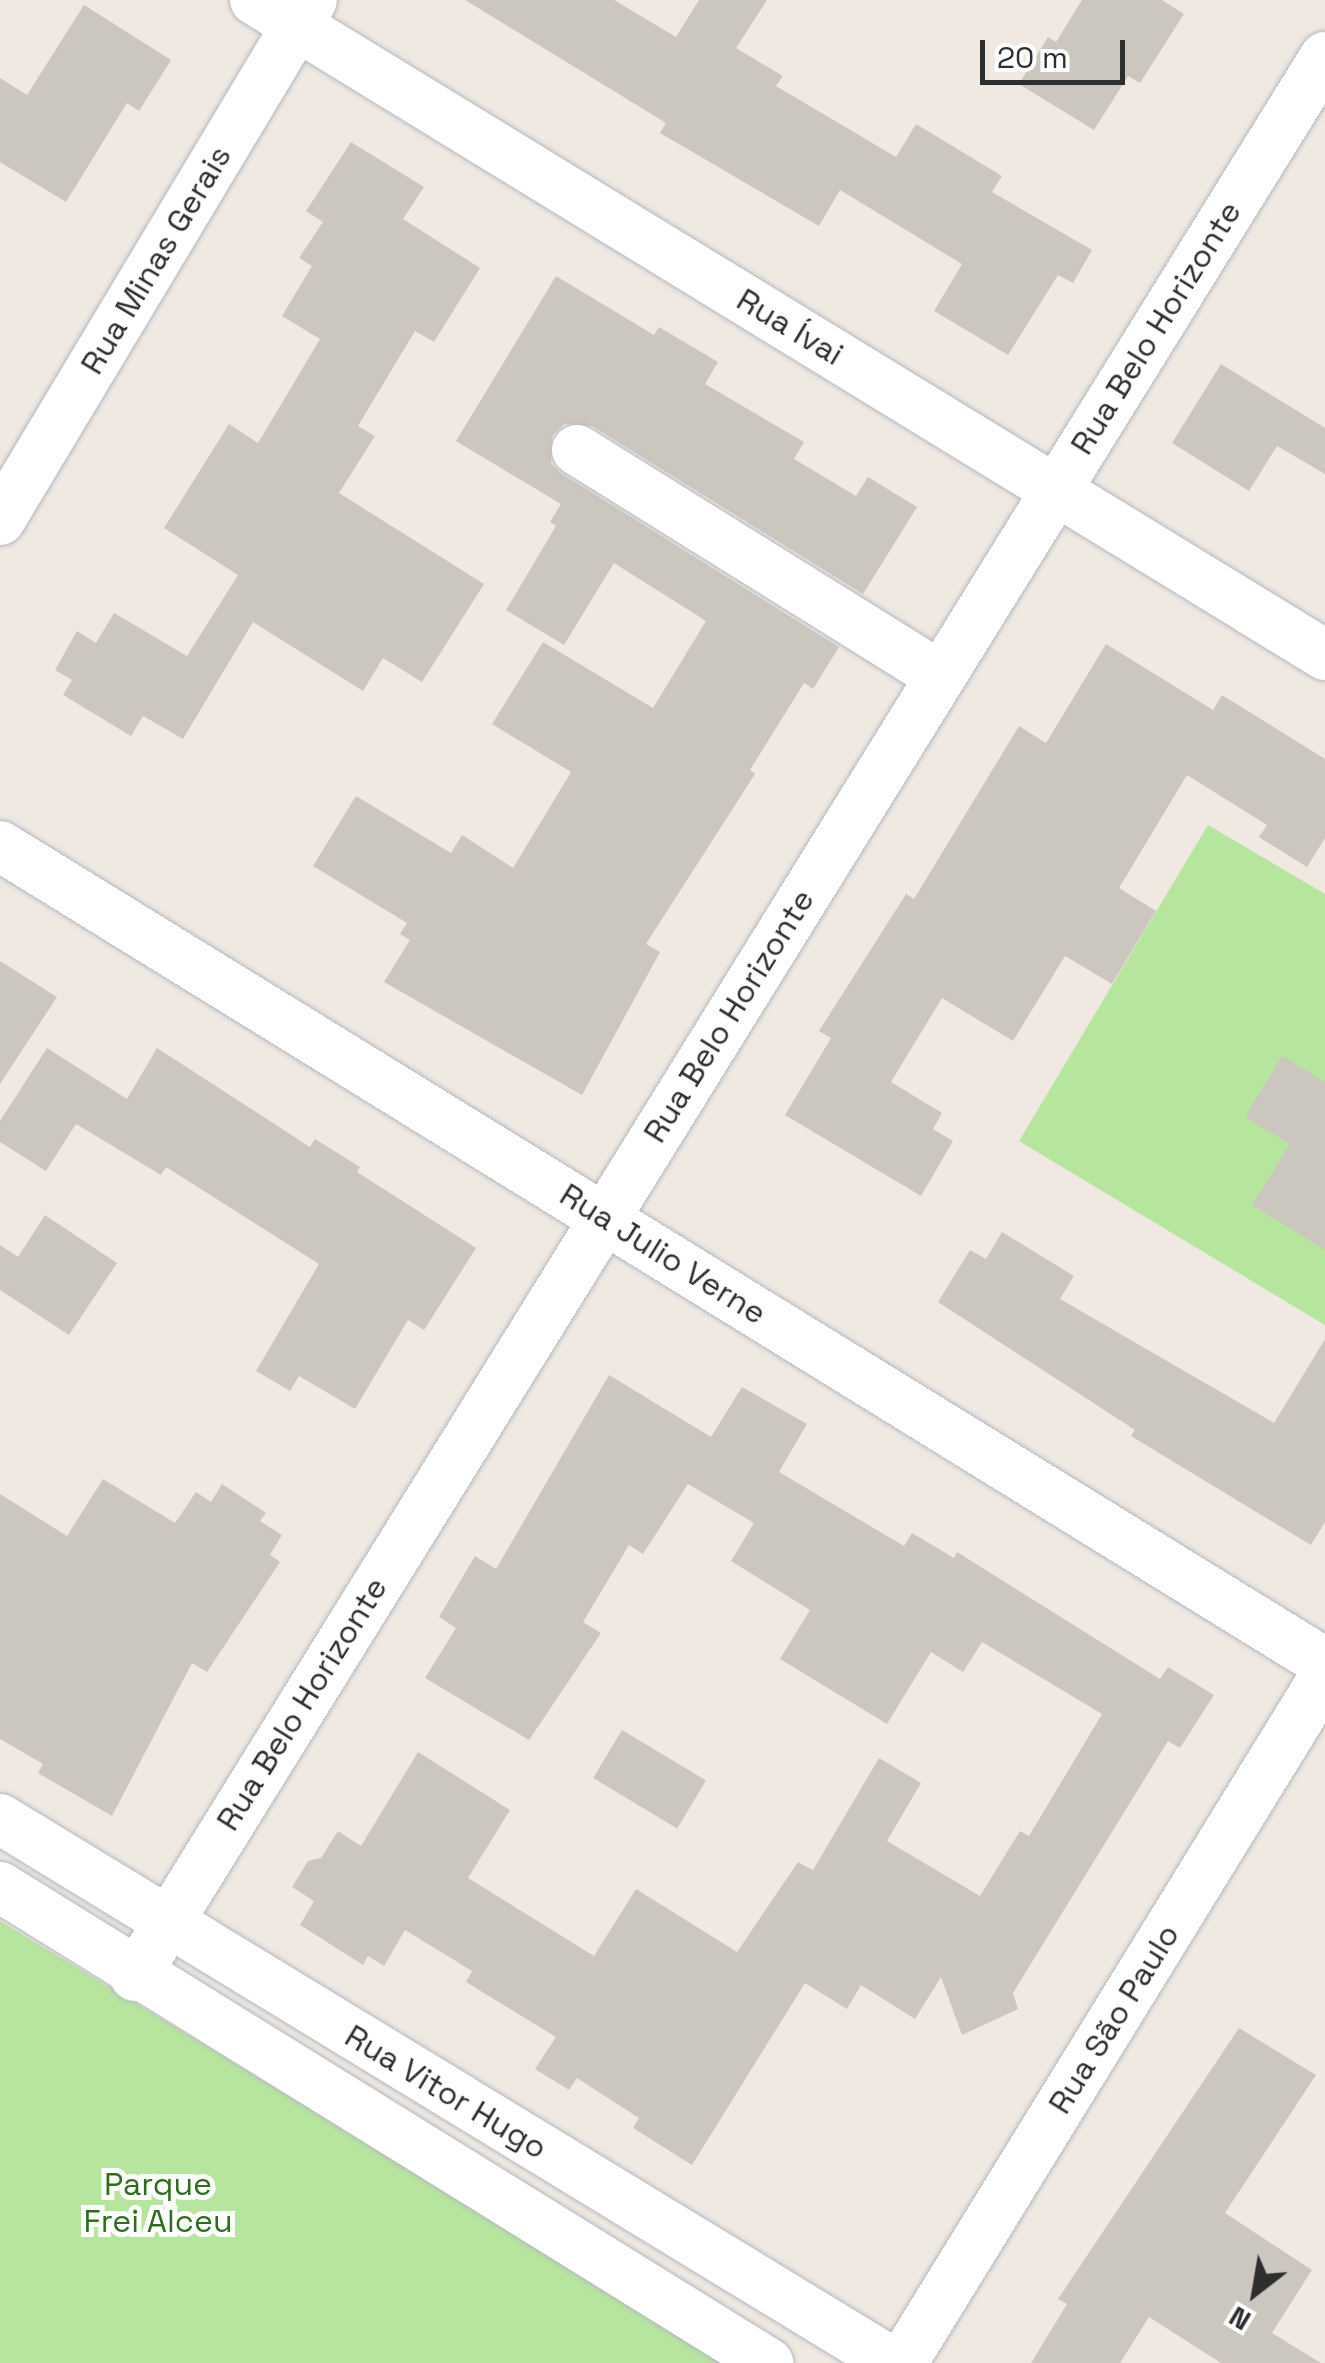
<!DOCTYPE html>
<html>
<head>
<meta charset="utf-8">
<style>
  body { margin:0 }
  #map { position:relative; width:1325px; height:2363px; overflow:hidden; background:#efe9e1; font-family:"Space Grotesk",sans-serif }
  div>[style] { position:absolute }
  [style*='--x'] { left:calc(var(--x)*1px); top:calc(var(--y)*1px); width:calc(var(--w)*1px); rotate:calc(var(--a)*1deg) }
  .green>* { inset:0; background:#b6e59e }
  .building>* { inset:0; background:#cbc7bf; transform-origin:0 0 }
  .roads { filter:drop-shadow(0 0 2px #b4b7c1) drop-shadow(0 0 2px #b4b7c1) }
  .minor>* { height:50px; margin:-25px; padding:0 25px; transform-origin:25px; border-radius:25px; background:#fff }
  span { translate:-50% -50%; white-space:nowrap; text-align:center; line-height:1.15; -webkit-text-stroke:10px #fff; paint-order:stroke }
  .street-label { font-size:32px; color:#2e2e2e }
  .park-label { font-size:32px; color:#2c6e1b }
  .north { position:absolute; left:1205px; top:2243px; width:100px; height:100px; -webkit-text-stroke:8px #fff; paint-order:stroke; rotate:211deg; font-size:28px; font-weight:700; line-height:40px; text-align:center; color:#2e2e2e }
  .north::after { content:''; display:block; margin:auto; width:35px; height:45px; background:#2e2e2e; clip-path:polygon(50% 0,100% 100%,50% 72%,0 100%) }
  .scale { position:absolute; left:980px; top:40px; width:145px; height:45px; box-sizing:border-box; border:5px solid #2e2e2e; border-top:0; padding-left:12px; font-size:30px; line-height:35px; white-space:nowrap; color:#2e2e2e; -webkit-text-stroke:8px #fff; paint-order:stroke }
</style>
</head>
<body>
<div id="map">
  <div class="green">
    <div style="clip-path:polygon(1208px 825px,1325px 894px,1325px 1325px,1019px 1141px)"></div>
    <div style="clip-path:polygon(0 1921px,730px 2363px,0 2363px)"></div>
  </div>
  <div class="building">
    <div style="clip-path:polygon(465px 0,614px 0,676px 37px,699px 0,767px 0,736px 48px,783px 76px,776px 86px,896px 157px,916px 124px,1002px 176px,992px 192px,1092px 250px,1073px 283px,1058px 275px,1008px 355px,934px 311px,962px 264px,840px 190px,819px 226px,660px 133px,666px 123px)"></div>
    <div style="clip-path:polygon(1082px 0,1162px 0,1184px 14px,1140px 83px,1128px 76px,1094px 130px,1019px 84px,1048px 37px,1056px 42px)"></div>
    <div style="clip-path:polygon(84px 5px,171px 60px,139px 111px,127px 103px,66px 202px,0 162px,0 78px,27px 95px)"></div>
    <div style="clip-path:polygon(351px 142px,424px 187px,403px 219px,480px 268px,434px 342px,415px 331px,358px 426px,375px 436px,339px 493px,484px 584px,422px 682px,383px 658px,363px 691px,253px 622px,183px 739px,143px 716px,131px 736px,63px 695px,72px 680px,55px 670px,77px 631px,96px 643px,114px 613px,187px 656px,238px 575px,164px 528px,229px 424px,258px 443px,320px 339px,282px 316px,312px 266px,299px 258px,323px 222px,306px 211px)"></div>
    <div style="clip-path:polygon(556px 276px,654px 335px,659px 327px,718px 362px,705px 384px,804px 442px,794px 459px,856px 496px,868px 477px,917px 507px,863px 594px,592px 426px,564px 424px,552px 436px,551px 463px,562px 474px,839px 647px,813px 689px,804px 683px,750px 770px,755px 774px,646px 944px,660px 952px,582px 1095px,384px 982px,410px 940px,400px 934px,407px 923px,313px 866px,356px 796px,451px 853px,462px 835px,513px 868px,571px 772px,492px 724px,543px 642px,653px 708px,706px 621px,614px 563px,564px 645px,506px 610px,556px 526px,550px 522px,561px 504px,456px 441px)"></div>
    <div style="clip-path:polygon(1221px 364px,1325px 428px,1325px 474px,1277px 446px,1249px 491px,1172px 443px)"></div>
    <div style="clip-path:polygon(1106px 644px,1213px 710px,1222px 695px,1325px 759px,1325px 838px,1307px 867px,1259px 837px,1267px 825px,1187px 775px,1119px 888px,1156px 911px,1112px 984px,1065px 956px,1013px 1041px,942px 998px,891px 1082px,942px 1113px,933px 1129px,953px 1141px,921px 1196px,785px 1115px,831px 1038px,819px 1031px,906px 894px,914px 899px,1019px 726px,1046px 743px)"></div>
    <div style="clip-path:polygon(0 961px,57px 997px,0 1084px)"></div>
    <div style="clip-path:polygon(47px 1048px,127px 1099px,157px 1048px,310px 1147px,315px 1139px,360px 1167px,357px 1172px,476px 1248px,424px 1330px,408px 1320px,355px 1409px,299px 1376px,290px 1391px,256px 1371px,319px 1264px,166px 1167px,161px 1175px,76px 1124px,46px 1171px,0 1142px,0 1121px)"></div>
    <div style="clip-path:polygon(1282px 1056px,1325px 1082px,1325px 1250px,1252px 1205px,1290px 1144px,1245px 1117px)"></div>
    <div style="clip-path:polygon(45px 1215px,117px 1263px,69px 1335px,0 1290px,0 1245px,18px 1257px)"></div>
    <div style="clip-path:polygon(1002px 1232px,1074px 1276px,1060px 1299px,1274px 1423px,1325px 1339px,1325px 1522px,1311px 1545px,1131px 1436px,1135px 1430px,938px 1302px,970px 1250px,986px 1259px)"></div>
    <div style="clip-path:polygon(609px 1375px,711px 1437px,742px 1387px,807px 1424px,779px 1472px,904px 1546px,912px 1533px,954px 1558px,957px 1552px,1160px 1679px,1168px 1667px,1214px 1695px,1180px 1748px,1168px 1741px,1013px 1993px,1018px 2009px,962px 2035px,941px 1977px,915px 2019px,861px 1985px,847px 2009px,805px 1983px,692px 2165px,633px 2128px,639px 2118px,577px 2078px,569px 2090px,535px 2069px,556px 2037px,466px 1982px,472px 1971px,405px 1930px,384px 1966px,368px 1956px,363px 1965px,300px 1925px,314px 1901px,292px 1887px,308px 1861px,321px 1858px,338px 1831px,361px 1846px,418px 1752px,510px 1810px,468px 1878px,594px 1956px,636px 1889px,737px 1952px,798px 1862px,813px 1870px,879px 1758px,921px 1783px,887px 1841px,980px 1896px,1020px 1831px,1029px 1836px,1102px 1714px,982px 1642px,963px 1672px,931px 1652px,887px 1724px,780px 1659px,810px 1610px,731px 1561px,754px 1523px,688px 1484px,643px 1554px,629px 1545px,583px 1622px,601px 1633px,529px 1740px,425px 1678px,456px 1628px,439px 1617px,475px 1556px,496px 1569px)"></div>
    <div style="clip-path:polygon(103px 1479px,175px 1523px,196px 1492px,211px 1502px,222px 1484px,266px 1513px,260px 1521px,282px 1535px,270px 1555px,280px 1562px,207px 1672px,192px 1663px,112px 1816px,38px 1773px,43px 1764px,0 1739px,0 1494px,67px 1536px)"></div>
    <div style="left:622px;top:1730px;width:98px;height:56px;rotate:31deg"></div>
    <div style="clip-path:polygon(1239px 2028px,1316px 2075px,1225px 2213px,1312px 2270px,1272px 2333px,1321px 2363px,1221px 2363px,1149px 2317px,1120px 2363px,1031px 2363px,1067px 2304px,1058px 2299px)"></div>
  </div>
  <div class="roads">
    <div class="minor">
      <div style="--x:255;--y:0;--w:1255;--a:31.47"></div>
      <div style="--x:577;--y:450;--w:428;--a:31.9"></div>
      <div style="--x:0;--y:520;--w:606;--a:-59.04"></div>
      <div style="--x:0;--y:846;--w:1557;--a:31.66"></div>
      <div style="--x:0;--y:1819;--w:1046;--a:31.35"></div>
      <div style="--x:0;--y:1887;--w:904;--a:31.79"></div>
      <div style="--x:135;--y:1976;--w:2258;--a:-58.2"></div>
      <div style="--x:902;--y:2363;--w:807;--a:-58.38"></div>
    </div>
  </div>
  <div class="street-label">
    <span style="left:156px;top:260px;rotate:-59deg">Rua Minas Gerais</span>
    <span style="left:790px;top:327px;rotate:31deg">Rua Ívai</span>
    <span style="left:1156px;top:328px;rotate:-58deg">Rua Belo Horizonte</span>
    <span style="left:729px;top:1016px;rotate:-58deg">Rua Belo Horizonte</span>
    <span style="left:663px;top:1254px;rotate:32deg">Rua Julio Verne</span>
    <span style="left:302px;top:1704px;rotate:-58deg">Rua Belo Horizonte</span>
    <span style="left:1114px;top:2019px;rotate:-58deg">Rua São Paulo</span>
    <span style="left:446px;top:2092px;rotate:31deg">Rua Vitor Hugo</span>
  </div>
  <div class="park-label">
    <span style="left:158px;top:2203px">Parque<br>Frei Alceu</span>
  </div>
  <div class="north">N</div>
  <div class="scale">20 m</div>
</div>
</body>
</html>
